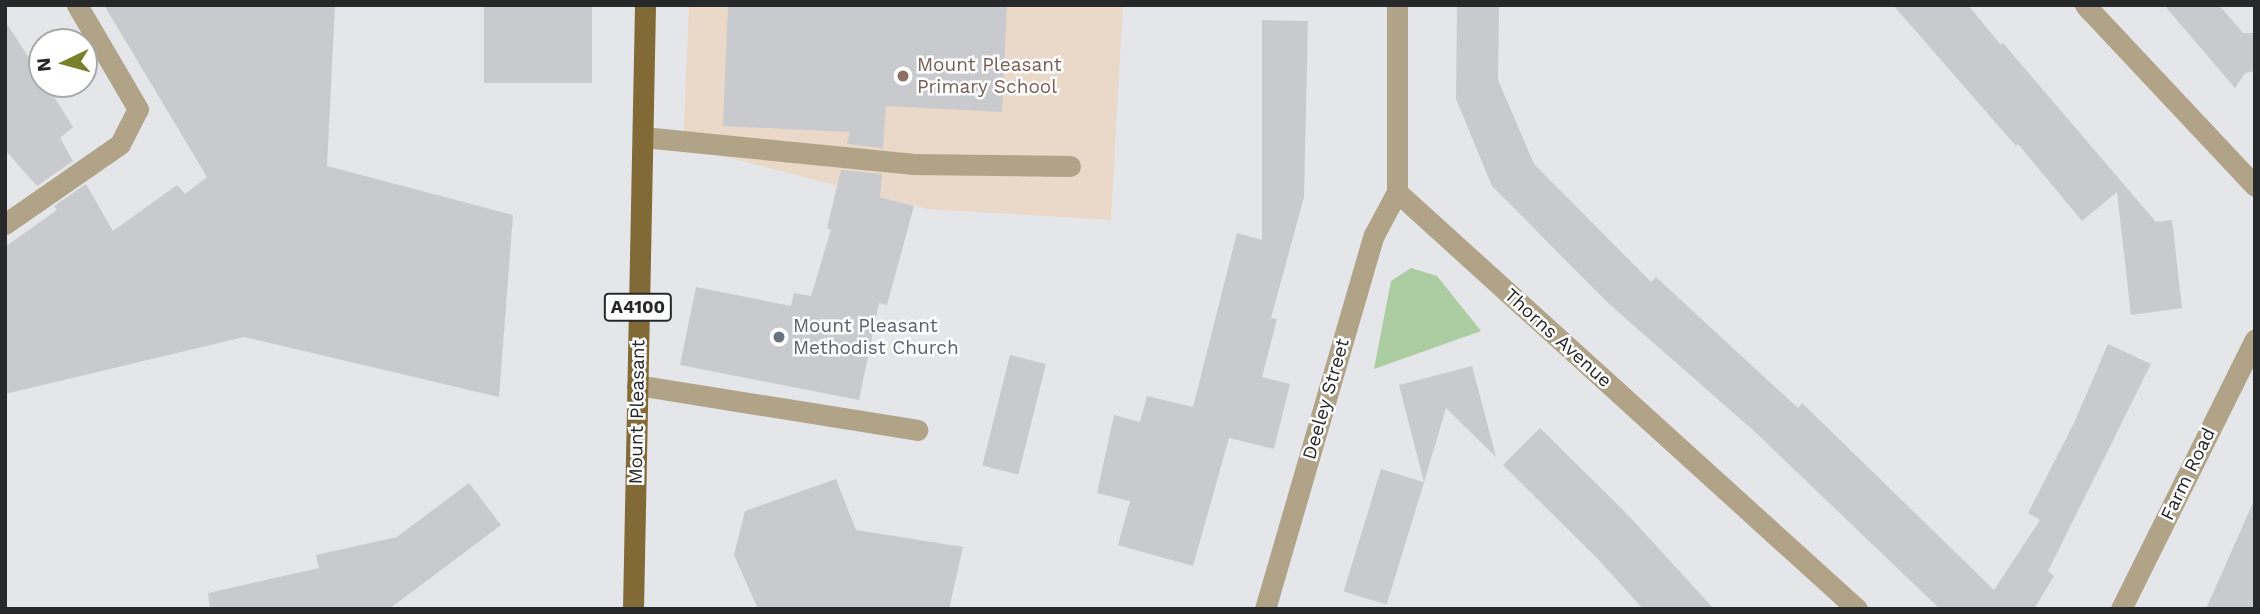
<!DOCTYPE html>
<html>
<head>
<meta charset="utf-8">
<style>
  body { margin:0 }
  #map { position:relative; width:2260px; height:614px; overflow:hidden; background:#e4e6ea; font-family:"Work Sans",sans-serif }
  div>[style] { position:absolute }
  [style*='--x'] { left:calc(var(--x)*1px); top:calc(var(--y)*1px); width:calc(var(--w)*1px); rotate:calc(var(--a)*1deg) }
  .education>* { inset:0; background:#ead8c8 }
  .green>* { inset:0; background:#accda2 }
  .building>* { inset:0; background:#c8cace; transform-origin:0 0 }
  .lane>* { height:21px; margin:-10.5px; padding:0 10.5px; transform-origin:10.5px; border-radius:10.5px; background:#b0a388 }
  .street>* { height:21px; margin:-10.5px; padding:0 10.5px; transform-origin:10.5px; border-radius:10.5px; background:#b0a388 }
  .primary>* { height:21px; margin:-10.5px; padding:0 10.5px; transform-origin:10.5px; border-radius:10.5px; background:#826a36 }
  .dots>* { width:19px; height:19px; translate:-50% -50%; box-sizing:border-box; border:4px solid #fff; border-radius:50% }
  span { translate:-50% -50%; white-space:nowrap; text-align:center; line-height:1.15; -webkit-text-stroke:5px #fff; paint-order:stroke }
  .shield-label span { padding:2px 5px; background:#fff; border:2px solid; border-radius:5px; -webkit-text-stroke-width:0 }
  .shield-label { font-size:18px; color:#272829; font-weight:700 }
  .education-label { font-size:19px; color:#785e54 }
  .left { translate:0 -50%; text-align:left }
  .worship-label { font-size:19px; color:#5b616d }
  .street-label { font-size:19px; color:#272829 }
  .frame { position:absolute; inset:0; border:7px solid #272829; pointer-events:none }
  .north { position:absolute; left:28px; top:28px; width:70px; height:70px; box-sizing:border-box; background:#fff; border:2px solid #a9a9a9; border-radius:50%; rotate:265deg; font-size:19px; font-weight:700; line-height:28px; text-align:center; color:#272829 }
  .north::after { content:''; display:block; margin:auto; width:24px; height:32px; background:#797f2a; clip-path:polygon(50% 0,100% 100%,50% 72%,0 100%) }
</style>
</head>
<body>
<div id="map">
  <div class="education">
    <div style="clip-path:polygon(689px 5px,1123px 5px,1111px 220px,928px 209px,683px 146px)"></div>
  </div>
  <div class="green">
    <div style="clip-path:polygon(1411px 268px,1437px 276px,1481px 331px,1374px 369px,1391px 281px)"></div>
  </div>
  <div class="building">
    <div style="clip-path:polygon(104px 5px,335px 5px,327px 166px,513px 215px,499px 397px,244px 337px,5px 394px,5px 247px,57px 210px,54px 206px,86px 184px,113px 231px,177px 185px,185px 194px,207px 177px)"></div>
    <div style="left:484px;top:5px;width:108px;height:78px"></div>
    <div style="clip-path:polygon(728px 5px,1007px 5px,1002px 112px,886px 106px,883px 148px,847px 144px,850px 132px,723px 126px)"></div>
    <div style="clip-path:polygon(1457px 5px,1499px 5px,1498px 80px,1534px 164px,1651px 282px,1656px 277px,1798px 408px,1802px 403px,1994px 590px,2040px 520px,2028px 513px,2075px 421px,2108px 344px,2151px 364px,2048px 571px,2054px 576px,2034px 609px,1940px 609px,1754px 431px,1608px 303px,1492px 186px,1456px 99px)"></div>
    <div style="clip-path:polygon(1893px 5px,1968px 5px,2001px 45px,2003px 43px,2156px 222px,2172px 220px,2182px 308px,2131px 315px,2117px 192px,2082px 221px,2018px 144px,2016px 146px)"></div>
    <div style="clip-path:polygon(2164px 5px,2219px 5px,2243px 33px,2255px 33px,2255px 71px,2245px 73px,2235px 88px)"></div>
    <div style="clip-path:polygon(1262px 20px,1308px 21px,1304px 197px,1271px 318px,1277px 319px,1262px 377px,1290px 384px,1274px 449px,1229px 438px,1193px 566px,1118px 545px,1130px 501px,1097px 493px,1114px 415px,1140px 422px,1147px 396px,1193px 407px,1237px 233px,1262px 240px)"></div>
    <div style="clip-path:polygon(5px 21px,42px 78px,42px 84px,46px 84px,73px 127px,60px 138px,73px 161px,37px 186px,5px 150px)"></div>
    <div style="clip-path:polygon(841px 170px,882px 174px,880px 197px,914px 206px,887px 305px,879px 303px,859px 400px,680px 365px,696px 287px,791px 306px,794px 293px,811px 296px,831px 230px,827px 228px)"></div>
    <div style="left:1010px;top:355px;width:37px;height:114px;rotate:14deg"></div>
    <div style="clip-path:polygon(1472px 366px,1496px 457px,1446px 408px,1424px 482px,1399px 385px)"></div>
    <div style="clip-path:polygon(1540px 428px,1627px 514px,1714px 609px,1643px 609px,1598px 559px,1503px 465px)"></div>
    <div style="left:1381px;top:469px;width:45px;height:128px;rotate:17deg"></div>
    <div style="clip-path:polygon(836px 479px,856px 530px,963px 547px,949px 609px,758px 609px,734px 555px,745px 511px)"></div>
    <div style="clip-path:polygon(469px 483px,501px 525px,389px 609px,210px 609px,208px 593px,319px 568px,316px 555px,397px 537px)"></div>
    <div style="clip-path:polygon(2255px 498px,2255px 609px,2206px 609px)"></div>
  </div>
  <div class="lane">
    <div style="--x:643;--y:137;--w:270;--a:5.7"></div>
    <div style="--x:912;--y:164;--w:158;--a:0.7"></div>
    <div style="--x:5;--y:224;--w:140;--a:-34.8"></div>
    <div style="--x:120;--y:144;--w:39;--a:-63"></div>
    <div style="--x:138;--y:109;--w:121;--a:-120.4"></div>
    <div style="--x:637;--y:385;--w:284;--a:9.1"></div>
  </div>
  <div class="street">
    <div style="--x:1397;--y:5;--w:187;--a:90"></div>
    <div style="--x:1397;--y:192;--w:621;--a:42.19"></div>
    <div style="--x:2085;--y:5;--w:248;--a:46.8"></div>
    <div style="--x:1265;--y:609;--w:390;--a:-73.8"></div>
    <div style="--x:1374;--y:235;--w:49;--a:-61.9"></div>
    <div style="--x:2121;--y:609;--w:301;--a:-63.6"></div>
  </div>
  <div class="primary">
    <div style="--x:633;--y:609;--w:604;--a:-88.86"></div>
  </div>
  <div class="dots">
    <div style="left:903px;top:76px;background:#8d6e63"></div>
    <div style="left:779px;top:337px;background:#6b7280"></div>
  </div>
  <div class="shield-label">
    <span style="left:638px;top:307px">A4100</span>
  </div>
  <div class="education-label">
    <span class="left" style="left:917px;top:76px">Mount Pleasant<br>Primary School</span>
  </div>
  <div class="worship-label">
    <span class="left" style="left:793px;top:337px">Mount Pleasant<br>Methodist Church</span>
  </div>
  <div class="street-label">
    <span style="left:1558px;top:338px;rotate:42deg">Thorns Avenue</span>
    <span style="left:1326px;top:399px;rotate:-74deg">Deeley Street</span>
    <span style="left:637px;top:412px;rotate:-89deg">Mount Pleasant</span>
    <span style="left:2188px;top:474px;rotate:-64deg">Farm Road</span>
  </div>
  <div class="frame"></div>
  <div class="north">N</div>
</div>
</body>
</html>
